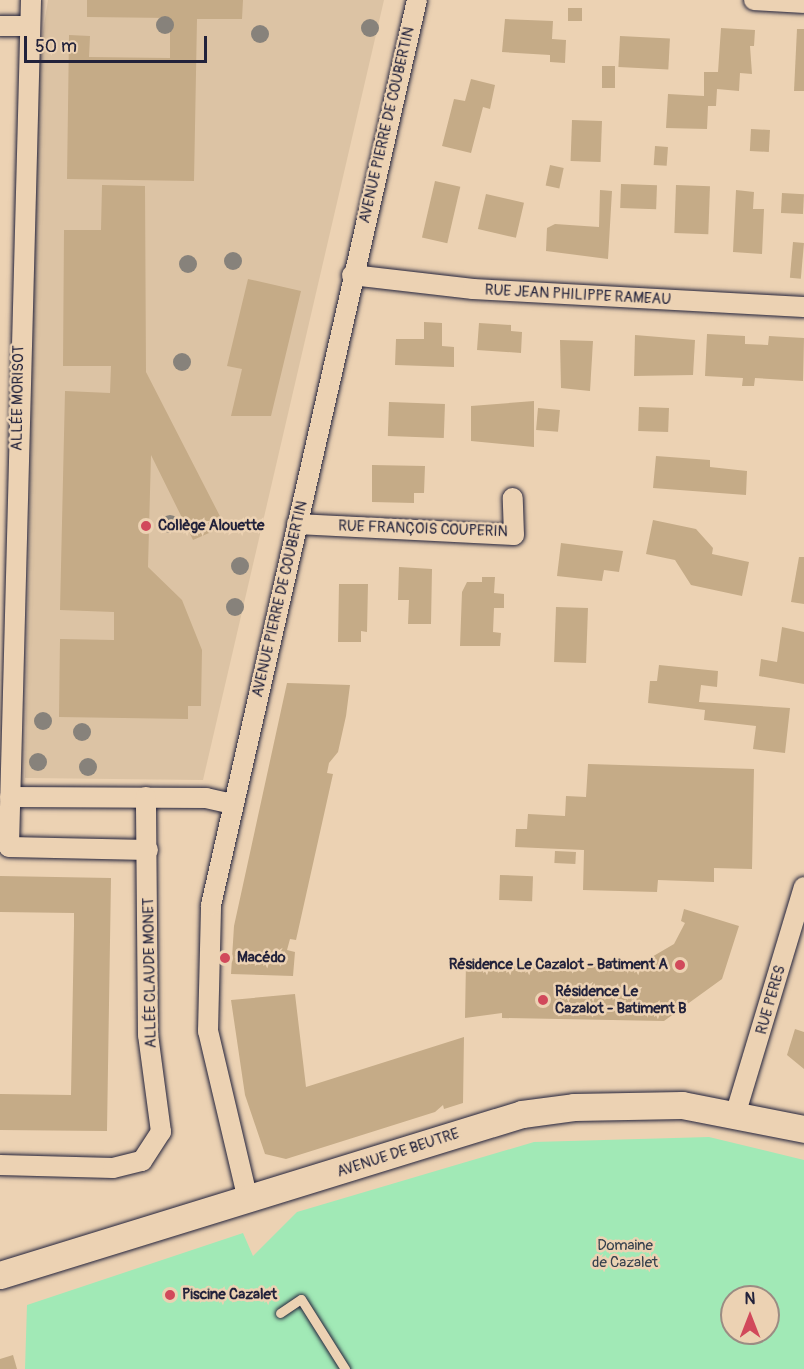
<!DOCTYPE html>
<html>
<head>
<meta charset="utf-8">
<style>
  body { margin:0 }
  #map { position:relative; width:804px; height:1369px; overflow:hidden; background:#ecd2b3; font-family:Pangolin,sans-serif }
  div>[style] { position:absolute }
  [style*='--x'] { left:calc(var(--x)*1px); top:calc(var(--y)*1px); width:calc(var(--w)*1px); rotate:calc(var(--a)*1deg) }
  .built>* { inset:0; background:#dcc3a4 }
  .green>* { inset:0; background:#a1e9b6 }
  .building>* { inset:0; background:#c5ab87; transform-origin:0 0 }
  .roads { filter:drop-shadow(0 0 2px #22223b) drop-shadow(0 0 2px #22223b) }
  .lane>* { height:9px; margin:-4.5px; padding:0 4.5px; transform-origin:4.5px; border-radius:4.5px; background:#ecd2b3 }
  .street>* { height:20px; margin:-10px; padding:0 10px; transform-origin:10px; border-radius:10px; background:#ecd2b3 }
  .secondary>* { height:27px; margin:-13.5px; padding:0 13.5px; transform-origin:13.5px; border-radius:13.5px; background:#ecd2b3 }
  .trees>* { width:18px; height:18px; margin:-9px; border-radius:50%; background:#87827b }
  .dots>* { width:16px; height:16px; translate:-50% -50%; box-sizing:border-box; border:3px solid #ecd2b3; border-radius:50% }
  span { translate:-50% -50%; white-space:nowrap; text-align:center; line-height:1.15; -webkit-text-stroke:5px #ecd2b3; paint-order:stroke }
  .street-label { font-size:15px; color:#22223b }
  .poi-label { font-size:15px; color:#22223b; font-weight:700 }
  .left { translate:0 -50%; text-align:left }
  .right { translate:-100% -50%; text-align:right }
  .park-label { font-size:15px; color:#35404d }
  .north { position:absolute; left:720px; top:1285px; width:60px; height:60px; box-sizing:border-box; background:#ecd2b3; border:2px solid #9b8c83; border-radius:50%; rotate:0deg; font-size:16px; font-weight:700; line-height:24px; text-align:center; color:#22223b }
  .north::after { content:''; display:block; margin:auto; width:21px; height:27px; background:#d1495b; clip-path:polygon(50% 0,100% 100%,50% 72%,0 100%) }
  .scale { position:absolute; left:24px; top:36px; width:183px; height:27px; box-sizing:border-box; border:3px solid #22223b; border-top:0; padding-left:8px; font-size:18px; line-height:21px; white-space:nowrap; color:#22223b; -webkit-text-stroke:4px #ecd2b3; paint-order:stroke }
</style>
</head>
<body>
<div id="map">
  <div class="built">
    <div style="clip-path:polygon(48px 0,384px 0,203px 780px,25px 778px,37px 69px)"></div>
  </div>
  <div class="green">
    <div style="clip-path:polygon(evenodd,709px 1137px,804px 1160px,804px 1369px,25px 1369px,27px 1305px,243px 1233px,253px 1256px,297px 1212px,534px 1142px,709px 1137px,732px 1297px,768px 1297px,768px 1333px,732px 1333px,732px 1297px)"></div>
  </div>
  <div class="building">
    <div style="clip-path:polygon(87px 0,243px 0,242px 19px,197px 19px,194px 181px,67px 179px,69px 35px,90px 36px,89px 57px,170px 58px,170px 18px,87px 17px)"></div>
    <div style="left:568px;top:8px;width:14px;height:13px"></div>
    <div style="clip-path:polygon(505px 19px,553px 21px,552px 39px,566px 40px,565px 63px,550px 62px,550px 55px,502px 52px)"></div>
    <div style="clip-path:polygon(721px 28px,755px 30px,754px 46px,750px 46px,752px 74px,740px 73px,739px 91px,717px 89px,716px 106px,708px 106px,707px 129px,666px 128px,668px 94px,704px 96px,704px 72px,718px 72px)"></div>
    <div style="clip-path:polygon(797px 29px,804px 29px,804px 91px,794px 91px)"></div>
    <div style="left:620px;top:36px;width:50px;height:31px;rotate:3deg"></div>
    <div style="left:602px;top:66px;width:13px;height:22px"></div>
    <div style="clip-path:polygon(471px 79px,495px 85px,490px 109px,483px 107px,471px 153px,442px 146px,454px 99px,465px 101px)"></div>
    <div style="left:572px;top:120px;width:30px;height:41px;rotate:2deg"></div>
    <div style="left:751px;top:129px;width:19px;height:22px;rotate:3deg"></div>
    <div style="left:655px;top:146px;width:13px;height:19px;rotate:4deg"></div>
    <div style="left:550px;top:165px;width:14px;height:21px;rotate:12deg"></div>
    <div style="left:435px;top:181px;width:26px;height:58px;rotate:13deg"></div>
    <div style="left:621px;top:184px;width:36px;height:24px;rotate:2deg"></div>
    <div style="clip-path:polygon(102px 185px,145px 186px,146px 372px,225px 526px,193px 540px,151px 455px,148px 567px,182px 600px,202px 650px,201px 706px,188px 706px,188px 719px,59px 717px,60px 639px,114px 640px,114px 612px,60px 610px,65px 391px,110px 393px,111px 366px,63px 366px,64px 230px,101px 230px)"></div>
    <div style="left:676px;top:185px;width:34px;height:48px;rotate:2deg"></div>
    <div style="clip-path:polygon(600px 190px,612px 191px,608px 259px,546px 251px,547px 228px,555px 224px,599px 227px)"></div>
    <div style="clip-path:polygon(736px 190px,754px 192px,753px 209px,764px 209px,762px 254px,733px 252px)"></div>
    <div style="left:782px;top:193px;width:22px;height:20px;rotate:3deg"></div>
    <div style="left:486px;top:194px;width:39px;height:36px;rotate:13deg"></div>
    <div style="left:793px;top:242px;width:11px;height:36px;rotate:5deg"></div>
    <div style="clip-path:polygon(248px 279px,301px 291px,271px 416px,231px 416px,242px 369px,227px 366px)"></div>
    <div style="clip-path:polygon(424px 322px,442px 323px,442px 346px,454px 347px,454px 367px,395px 365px,396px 339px,424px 339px)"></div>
    <div style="clip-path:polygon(479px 323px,511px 325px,511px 331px,522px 332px,521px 353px,477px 350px)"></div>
    <div style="clip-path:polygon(707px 334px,745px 336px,745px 344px,768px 345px,769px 336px,804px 338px,803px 381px,755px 378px,754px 386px,742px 386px,743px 378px,705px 376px)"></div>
    <div style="clip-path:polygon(635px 335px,695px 340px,693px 375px,634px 376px)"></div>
    <div style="clip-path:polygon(560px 340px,593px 341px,590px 391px,561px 388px)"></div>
    <div style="clip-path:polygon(534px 401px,534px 447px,471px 441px,471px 406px)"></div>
    <div style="left:389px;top:402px;width:56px;height:34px;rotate:2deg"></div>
    <div style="left:639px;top:407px;width:30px;height:24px;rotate:2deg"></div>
    <div style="left:538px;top:408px;width:22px;height:22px;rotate:5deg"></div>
    <div style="clip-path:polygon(656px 456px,710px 460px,710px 467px,747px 471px,746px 495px,653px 488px)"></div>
    <div style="clip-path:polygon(372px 465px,425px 466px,424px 493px,414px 493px,414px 503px,372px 502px)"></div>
    <div style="clip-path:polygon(653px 520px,696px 529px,713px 548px,712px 554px,749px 562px,742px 596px,691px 585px,675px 560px,646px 554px)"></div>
    <div style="clip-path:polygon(561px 543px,623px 551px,619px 572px,604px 570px,602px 581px,557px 576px)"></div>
    <div style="clip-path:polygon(799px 557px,804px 557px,804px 604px,791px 602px)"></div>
    <div style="clip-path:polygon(399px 567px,432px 569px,431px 624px,408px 624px,409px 600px,398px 600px)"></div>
    <div style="clip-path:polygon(482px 577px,495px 577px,494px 593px,504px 594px,504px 608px,494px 608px,493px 632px,501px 633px,500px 646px,460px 646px,462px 592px,467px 582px,482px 582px)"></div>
    <div style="clip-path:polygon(339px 584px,368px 584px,367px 632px,361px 631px,361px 642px,338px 642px)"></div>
    <div style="left:556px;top:607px;width:32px;height:55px;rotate:2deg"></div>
    <div style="clip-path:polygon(782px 627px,804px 632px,804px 684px,759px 676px,761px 659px,777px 662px)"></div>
    <div style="clip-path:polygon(659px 665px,718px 671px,717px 687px,701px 685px,699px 702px,790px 708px,785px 753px,753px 749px,756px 726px,704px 720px,705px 710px,648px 703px,650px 681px,657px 681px)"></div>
    <div style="clip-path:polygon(287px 683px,350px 685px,346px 716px,338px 752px,329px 763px,327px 773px,333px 774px,296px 940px,290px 939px,287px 950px,295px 952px,293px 976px,231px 974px,234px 926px)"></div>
    <div style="clip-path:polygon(588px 764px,754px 769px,752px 869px,714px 868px,714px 882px,658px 880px,657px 892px,583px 890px,584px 850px,515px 847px,516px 829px,527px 829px,528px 814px,565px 816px,566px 796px,586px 797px)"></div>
    <div style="left:555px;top:851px;width:21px;height:12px;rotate:3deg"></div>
    <div style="left:500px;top:875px;width:33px;height:25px;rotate:2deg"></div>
    <div style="clip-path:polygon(0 876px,111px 878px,107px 1131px,0 1130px,0 1094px,71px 1095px,74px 925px,74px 913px,0 912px)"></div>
    <div style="clip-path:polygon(684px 909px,739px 926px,722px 979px,664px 1021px,502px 1018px,502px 1013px,465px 1018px,466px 961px,496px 966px,497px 961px,523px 966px,523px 962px,573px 963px,572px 967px,622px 963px,633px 968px,674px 944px,685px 923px,681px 921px)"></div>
    <div style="clip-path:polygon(295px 994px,306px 1087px,464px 1037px,463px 1103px,444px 1109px,443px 1105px,435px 1112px,286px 1159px,265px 1154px,245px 1095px,231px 1000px)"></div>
    <div style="clip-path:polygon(795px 1029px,804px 1032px,804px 1069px,787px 1055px)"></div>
    <div style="clip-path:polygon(13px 1355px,17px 1369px,0 1369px,0 1359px)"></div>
  </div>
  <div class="roads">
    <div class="lane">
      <div style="--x:280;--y:1313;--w:25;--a:-34"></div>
      <div style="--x:301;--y:1299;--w:83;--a:57.8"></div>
    </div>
    <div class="street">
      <div style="--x:31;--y:0;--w:847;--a:91.49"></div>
      <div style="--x:9;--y:847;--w:139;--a:1.2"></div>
      <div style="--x:754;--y:0;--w:50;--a:3.4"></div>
      <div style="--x:0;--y:26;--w:26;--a:0"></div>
      <div style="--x:352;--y:275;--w:122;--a:6.6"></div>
      <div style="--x:473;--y:289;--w:331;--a:3.1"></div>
      <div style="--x:297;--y:524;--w:217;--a:2.9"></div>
      <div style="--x:514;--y:535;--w:37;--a:-92"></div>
      <div style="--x:10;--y:797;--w:196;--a:0.3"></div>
      <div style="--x:206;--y:798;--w:26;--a:13"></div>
      <div style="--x:736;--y:1112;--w:235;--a:-73.2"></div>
      <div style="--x:0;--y:1165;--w:113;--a:1.5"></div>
      <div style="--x:113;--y:1168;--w:30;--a:-14"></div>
      <div style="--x:142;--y:1161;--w:35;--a:-57"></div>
      <div style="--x:161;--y:1132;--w:98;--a:-97.6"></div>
      <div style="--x:148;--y:1035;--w:238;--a:-90.5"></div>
      <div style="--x:248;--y:1200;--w:174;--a:-103.3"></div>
      <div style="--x:208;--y:1031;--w:126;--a:-88.6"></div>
      <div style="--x:211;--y:905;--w:928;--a:-77.18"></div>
    </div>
    <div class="secondary">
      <div style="--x:0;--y:1275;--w:546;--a:-17.14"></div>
      <div style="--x:522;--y:1114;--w:52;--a:-7.7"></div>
      <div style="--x:574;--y:1107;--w:108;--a:-1.1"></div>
      <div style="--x:682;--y:1105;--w:124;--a:11.1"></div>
    </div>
  </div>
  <div class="trees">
    <div style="left:165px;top:25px"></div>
    <div style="left:370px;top:28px"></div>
    <div style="left:260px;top:34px"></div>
    <div style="left:233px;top:261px"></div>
    <div style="left:188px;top:264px"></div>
    <div style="left:182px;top:362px"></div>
    <div style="left:170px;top:524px"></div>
    <div style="left:240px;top:566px"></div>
    <div style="left:235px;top:607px"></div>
    <div style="left:43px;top:721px"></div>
    <div style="left:82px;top:732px"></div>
    <div style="left:38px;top:762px"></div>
    <div style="left:88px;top:767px"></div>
  </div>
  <div class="dots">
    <div style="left:146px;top:526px;background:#d1495b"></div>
    <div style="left:225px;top:958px;background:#d1495b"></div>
    <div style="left:680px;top:965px;background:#d1495b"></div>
    <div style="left:543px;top:1000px;background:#d1495b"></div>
    <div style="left:170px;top:1295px;background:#d1495b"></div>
  </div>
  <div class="street-label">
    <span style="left:387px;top:125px;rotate:-77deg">AVENUE PIERRE DE COUBERTIN</span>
    <span style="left:578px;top:295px;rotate:3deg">RUE JEAN PHILIPPE RAMEAU</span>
    <span style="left:18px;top:398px;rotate:-89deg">ALLÉE MORISOT</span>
    <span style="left:423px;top:529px;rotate:2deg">RUE FRANÇOIS COUPERIN</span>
    <span style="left:280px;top:599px;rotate:-77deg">AVENUE PIERRE DE COUBERTIN</span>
    <span style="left:150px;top:973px;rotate:-91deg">ALLÉE CLAUDE MONET</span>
    <span style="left:771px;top:1000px;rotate:-74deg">RUE PERES</span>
    <span style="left:398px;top:1153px;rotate:-18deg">AVENUE DE BEUTRE</span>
  </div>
  <div class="poi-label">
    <span class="left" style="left:158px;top:526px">Collège Alouette</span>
    <span class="left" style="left:237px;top:958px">Macédo</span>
    <span class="right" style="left:668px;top:965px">Résidence Le Cazalot - Batiment A</span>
    <span class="left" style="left:555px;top:1000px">Résidence Le<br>Cazalot - Batiment B</span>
    <span class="left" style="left:182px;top:1295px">Piscine Cazalet</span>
  </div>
  <div class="park-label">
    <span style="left:625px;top:1254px">Domaine<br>de Cazalet</span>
  </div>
  <div class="north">N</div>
  <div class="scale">50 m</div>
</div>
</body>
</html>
